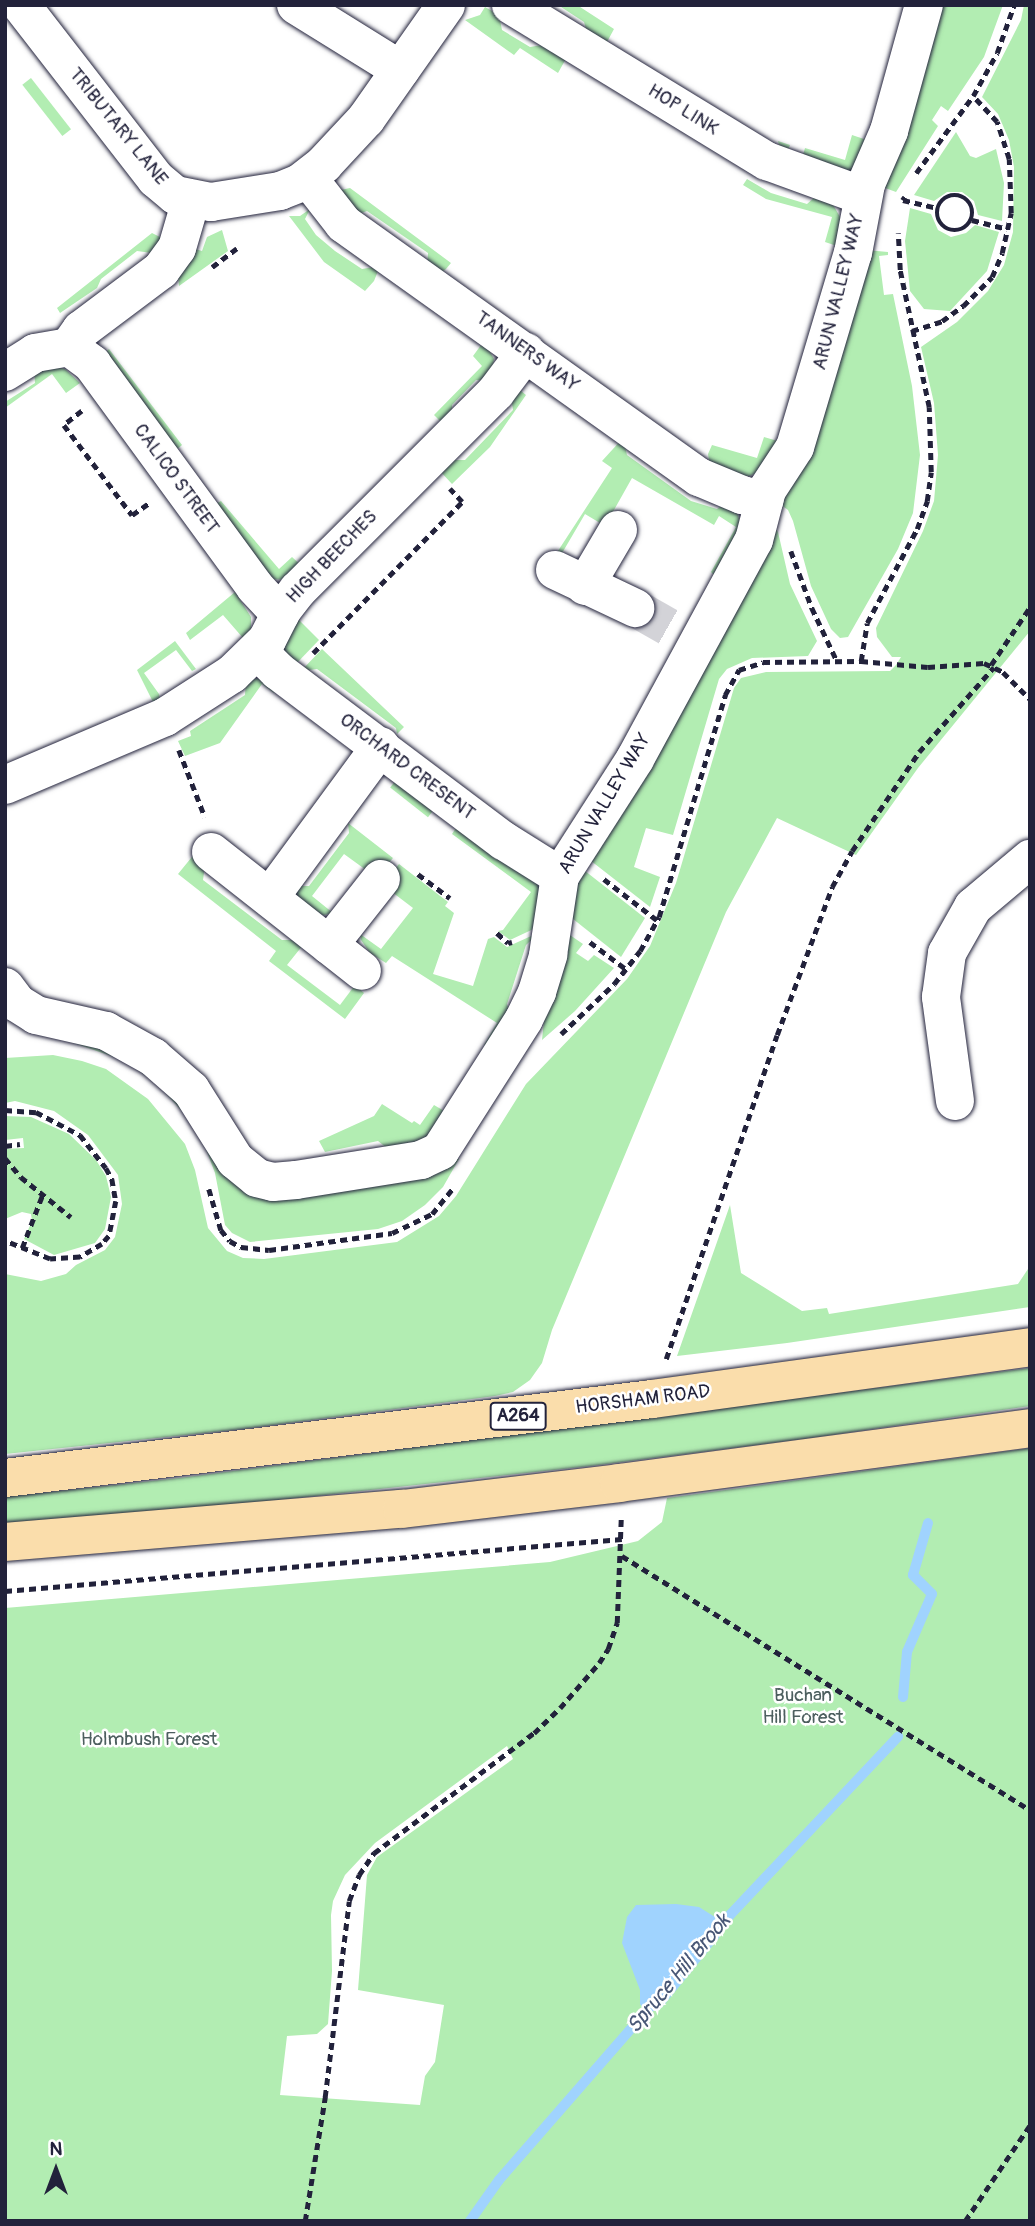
<!DOCTYPE html>
<html>
<head>
<meta charset="utf-8">
<style>
  body { margin:0 }
  #map { position:relative; width:1035px; height:2226px; overflow:hidden; background:#fff; font-family:Pangolin,sans-serif }
  div>[style] { position:absolute }
  [style*='--x'] { left:calc(var(--x)*1px); top:calc(var(--y)*1px); width:calc(var(--w)*1px); rotate:calc(var(--a)*1deg) }
  .green>* { inset:0; background:#b2edb2; transform-origin:0 0 }
  .water>* { inset:0; background:#a0d3fe }
  .stream>* { height:10px; margin:-5px; padding:0 5px; transform-origin:5px; border-radius:5px; background:#a0d3fe }
  .minor-tunnel>* { height:38px; margin-top:-19px; transform-origin:0; background:repeating-linear-gradient(90deg,#d3d3d8 0 38px,transparent 0 57px) }
  .path>* { height:4.5px; margin-top:-2.25px; transform-origin:0; background:repeating-linear-gradient(90deg,#22223b 0 7px,transparent 0 12px) }
  .path>.ring { margin:-2.25px; padding:0; box-sizing:content-box; background:none; border:4.5px solid #22223b; border-radius:50% }
  .roads { filter:drop-shadow(0 0 2px #22223b) drop-shadow(0 0 2px #22223b) }
  .minor>* { height:38px; margin:-19px; padding:0 19px; transform-origin:19px; border-radius:19px; background:#fff }
  .highway>* { height:38px; margin:-19px; padding:0 19px; transform-origin:19px; border-radius:19px; background:#faddab }
  span { translate:-50% -50%; white-space:nowrap; text-align:center; line-height:1.15; -webkit-text-stroke:5px #fff; paint-order:stroke }
  .shield-label span { padding:2px 5px; background:#fff; border:2px solid; border-radius:5px; -webkit-text-stroke-width:0 }
  .shield-label { font-size:18px; color:#22223b; font-weight:700 }
  .street-label { font-size:19px; color:#22223b }
  .park-label { font-size:19px; color:#4d5f5f }
  .water-label { font-size:21px; color:#485776; font-style:italic }
  .frame { position:absolute; inset:0; border:7px solid #22223b; pointer-events:none }
  .north { position:absolute; left:21px; top:2135px; width:70px; height:70px; -webkit-text-stroke:5px #fff; paint-order:stroke; rotate:0deg; font-size:19px; font-weight:700; line-height:28px; text-align:center; color:#22223b }
  .north::after { content:''; display:block; margin:auto; width:24px; height:32px; background:#22223b; clip-path:polygon(50% 0,100% 100%,50% 72%,0 100%) }
</style>
</head>
<body>
<div id="map">
  <div class="green">
    <div style="clip-path:polygon(558px 5px,577px 5px,614px 29px,607px 42px,589px 39px,584px 22px)"></div>
    <div style="clip-path:polygon(939px 5px,1003px 5px,984px 57px,948px 111px,941px 106px,932px 120px,938px 126px,896px 192px,877px 185px)"></div>
    <div style="clip-path:polygon(1024px 5px,1030px 5px,1030px 631px,918px 768px,856px 855px,777px 818px,726px 912px,552px 1330px,542px 1363px,530px 1380px,513px 1392px,495px 1396px,243px 1429px,5px 1454px,5px 1274px,41px 1281px,66px 1274px,76px 1265px,105px 1250px,115px 1237px,122px 1204px,118px 1175px,88px 1135px,54px 1111px,15px 1101px,5px 1103px,5px 1058px,53px 1055px,82px 1061px,106px 1069px,148px 1099px,185px 1144px,195px 1170px,208px 1228px,227px 1251px,243px 1258px,264px 1259px,397px 1242px,439px 1216px,456px 1196px,526px 1084px,627px 979px,650px 946px,676px 883px,734px 688px,741px 678px,766px 672px,890px 671px,896px 665px,901px 657px,892px 657px,877px 637px,876px 628px,923px 531px,934px 501px,938px 455px,934px 403px,921px 347px,957px 322px,988px 291px,1004px 265px,1013px 232px,1014px 167px,1009px 140px,998px 114px,982px 97px,1021px 20px)"></div>
    <div style="clip-path:polygon(485px 7px,499px 15px,502px 30px,530px 47px,548px 44px,568px 55px,558px 73px,520px 48px,514px 55px,465px 20px,480px 15px)"></div>
    <div style="left:31px;top:78px;width:65px;height:11px;rotate:52deg"></div>
    <div style="clip-path:polygon(956px 132px,970px 156px,976px 158px,996px 149px,1004px 183px,1002px 221px,978px 215px,974px 201px,962px 192px,947px 192px,934px 201px,914px 195px)"></div>
    <div style="clip-path:polygon(852px 135px,870px 141px,861px 164px,848px 173px,782px 156px,778px 141px,790px 145px,788px 150px,803px 155px,805px 148px,845px 160px)"></div>
    <div style="clip-path:polygon(747px 179px,771px 193px,807px 204px,816px 196px,832px 203px,843px 222px,837px 246px,825px 242px,832px 217px,766px 199px,743px 185px)"></div>
    <div style="clip-path:polygon(350px 188px,451px 263px,446px 269px,437px 275px,427px 269px,428px 253px,367px 211px,353px 216px,336px 191px)"></div>
    <div style="clip-path:polygon(910px 208px,931px 214px,938px 230px,951px 237px,966px 233px,975px 225px,999px 232px,987px 271px,950px 311px,924px 309px,910px 291px,905px 241px)"></div>
    <div style="clip-path:polygon(310px 209px,305px 219px,316px 235px,335px 251px,362px 269px,380px 266px,374px 281px,365px 291px,324px 262px,289px 216px,300px 216px)"></div>
    <div style="clip-path:polygon(222px 230px,228px 251px,179px 286px,178px 274px,192px 248px,202px 251px,207px 237px)"></div>
    <div style="clip-path:polygon(152px 233px,166px 240px,159px 254px,137px 251px,101px 279px,97px 288px,60px 313px,57px 308px)"></div>
    <div style="clip-path:polygon(866px 250px,888px 252px,888px 255px,879px 256px,884px 295px,893px 294px,912px 386px,920px 455px,913px 513px,898px 549px,848px 637px,840px 638px,831px 629px,811px 586px,793px 521px,788px 510px,777px 502px)"></div>
    <div style="clip-path:polygon(484px 341px,494px 359px,491px 381px,476px 380px,452px 405px,452px 421px,442px 423px,434px 415px,482px 366px,473px 356px)"></div>
    <div style="clip-path:polygon(109px 349px,182px 445px,168px 457px,97px 360px)"></div>
    <div style="clip-path:polygon(55px 366px,65px 369px,80px 383px,66px 393px,52px 374px,5px 408px,5px 402px,35px 383px,34px 369px)"></div>
    <div style="clip-path:polygon(520px 390px,526px 395px,490px 447px,452px 484px,439px 470px,448px 460px,465px 460px,513px 410px,511px 396px)"></div>
    <div style="clip-path:polygon(764px 437px,781px 442px,763px 469px,750px 476px,739px 476px,710px 466px,708px 454px,712px 445px,757px 458px)"></div>
    <div style="clip-path:polygon(623px 438px,627px 455px,691px 501px,717px 509px,725px 503px,737px 512px,743px 532px,714px 575px,711px 572px,736px 527px,719px 516px,714px 525px,632px 478px,605px 526px,585px 514px,558px 560px,554px 557px,612px 468px,602px 461px)"></div>
    <div style="clip-path:polygon(221px 501px,279px 569px,292px 557px,304px 568px,290px 580px,267px 579px,208px 508px)"></div>
    <div style="clip-path:polygon(772px 524px,778px 532px,790px 584px,817px 641px,808px 656px,752px 658px,727px 669px,719px 679px,673px 835px,646px 828px,634px 867px,660px 877px,650px 907px,586px 857px)"></div>
    <div style="clip-path:polygon(235px 592px,251px 617px,251px 629px,243px 638px,223px 615px,190px 640px,186px 633px)"></div>
    <div style="clip-path:polygon(299px 620px,319px 640px,294px 666px,284px 651px,283px 640px)"></div>
    <div style="clip-path:polygon(175px 641px,196px 669px,192px 671px,176px 650px,144px 673px,159px 694px,160px 699px,153px 702px,137px 670px)"></div>
    <div style="clip-path:polygon(322px 649px,404px 727px,397px 734px,396px 728px,317px 669px,301px 671px)"></div>
    <div style="clip-path:polygon(263px 678px,278px 686px,274px 693px,262px 684px,220px 743px,185px 756px,178px 741px,191px 736px,190px 731px,245px 695px,246px 680px)"></div>
    <div style="left:400px;top:775px;width:48px;height:16px;rotate:38deg"></div>
    <div style="clip-path:polygon(348px 823px,393px 858px,382px 871px,366px 870px,344px 854px,312px 896px,333px 913px,320px 916px,296px 897px,295px 886px,309px 886px,349px 833px)"></div>
    <div style="clip-path:polygon(456px 828px,536px 881px,541px 892px,540px 926px,510px 940px,498px 931px,503px 930px,531px 892px,452px 834px)"></div>
    <div style="clip-path:polygon(209px 836px,203px 880px,282px 940px,296px 940px,303px 945px,287px 965px,340px 1005px,355px 985px,364px 993px,345px 1019px,269px 961px,276px 951px,178px 874px)"></div>
    <div style="clip-path:polygon(399px 864px,448px 902px,445px 906px,454px 913px,433px 974px,473px 986px,488px 939px,494px 937px,507px 947px,540px 932px,526px 945px,507px 1004px,512px 1019px,493px 1050px,484px 1045px,497px 1023px,392px 956px,386px 963px,370px 953px,361px 940px,360px 934px,381px 949px,413px 908px,392px 892px,388px 878px)"></div>
    <div style="clip-path:polygon(580px 867px,645px 918px,621px 957px,568px 915px)"></div>
    <div style="clip-path:polygon(567px 933px,583px 944px,576px 953px,588px 961px,594px 955px,614px 968px,575px 1011px,542px 1040px,545px 1011px)"></div>
    <div style="clip-path:polygon(66px 1034px,117px 1053px,154px 1075px,194px 1119px,222px 1168px,256px 1189px,289px 1195px,430px 1169px,451px 1154px,459px 1159px,443px 1187px,425px 1205px,402px 1221px,378px 1229px,250px 1242px,232px 1233px,225px 1225px,215px 1173px,204px 1144px,189px 1119px,160px 1087px,138px 1070px,117px 1058px,65px 1040px)"></div>
    <div style="clip-path:polygon(382px 1104px,412px 1123px,414px 1121px,420px 1125px,434px 1105px,451px 1115px,435px 1138px,392px 1152px,378px 1141px,325px 1152px,319px 1141px,374px 1116px)"></div>
    <div style="clip-path:polygon(5px 1116px,31px 1117px,69px 1134px,96px 1160px,106px 1176px,111px 1197px,105px 1229px,95px 1243px,54px 1255px,24px 1239px,32px 1221px,31px 1214px,22px 1212px,5px 1219px,5px 1149px,24px 1148px,23px 1138px,5px 1140px)"></div>
    <div style="clip-path:polygon(730px 1205px,741px 1273px,802px 1311px,827px 1308px,829px 1314px,1018px 1284px,1030px 1266px,1030px 1307px,787px 1343px,677px 1356px)"></div>
    <div style="clip-path:polygon(1030px 1368px,1030px 1406px,811px 1438px,591px 1466px,196px 1509px,5px 1526px,5px 1497px,179px 1478px)"></div>
    <div style="clip-path:polygon(evenodd,1030px 1448px,1030px 2221px,5px 2221px,5px 1608px,550px 1562px,638px 1541px,662px 1522px,667px 1498px,1030px 1448px,507px 1746px,513px 1759px,377px 1857px,367px 1875px,358px 1990px,444px 2005px,435px 2062px,425px 2076px,420px 2105px,280px 2095px,287px 2036px,317px 2034px,328px 2024px,332px 1971px,331px 1915px,333px 1901px,345px 1875px,375px 1843px,507px 1746px)"></div>
  </div>
  <div class="water">
    <div style="clip-path:polygon(676px 1904px,699px 1907px,715px 1917px,721px 1923px,719px 1938px,665px 2004px,659px 2010px,646px 2012px,640px 2004px,640px 1990px,622px 1943px,627px 1917px,636px 1905px)"></div>
  </div>
  <div class="stream">
    <div style="--x:903;--y:1697;--w:45;--a:-84.9"></div>
    <div style="--x:907;--y:1652;--w:63;--a:-66.7"></div>
    <div style="--x:932;--y:1594;--w:27;--a:-135"></div>
    <div style="--x:913;--y:1575;--w:54;--a:-73.9"></div>
    <div style="--x:713;--y:1933;--w:270;--a:-46.7"></div>
    <div style="--x:470;--y:2221;--w:50;--a:-54.7"></div>
    <div style="--x:499;--y:2180;--w:237;--a:-48.9"></div>
  </div>
  <div class="minor-tunnel">
    <div style="--x:635;--y:608;--w:43;--a:29.6"></div>
  </div>
  <div class="path">
    <div style="--x:916;--y:173;--w:96;--a:-53.5"></div>
    <div class="ring" style="left:937px;top:195px;width:31.5px;height:31.5px"></div>
    <div style="--x:905;--y:197;--w:4;--a:124"></div>
    <div style="--x:903;--y:200;--w:35;--a:13"></div>
    <div style="--x:972;--y:220;--w:36;--a:14"></div>
    <div style="--x:212;--y:267;--w:31;--a:-37"></div>
    <div style="--x:912;--y:331;--w:32;--a:-18"></div>
    <div style="--x:942;--y:321;--w:26;--a:-36"></div>
    <div style="--x:963;--y:306;--w:41;--a:-45"></div>
    <div style="--x:992;--y:277;--w:26;--a:-67"></div>
    <div style="--x:1002;--y:253;--w:41;--a:-77.3"></div>
    <div style="--x:1011;--y:213;--w:54;--a:-92.1"></div>
    <div style="--x:1009;--y:159;--w:39;--a:-108"></div>
    <div style="--x:997;--y:122;--w:35;--a:-133"></div>
    <div style="--x:973;--y:96;--w:49;--a:-60.8"></div>
    <div style="--x:997;--y:53;--w:51;--a:-70.5"></div>
    <div style="--x:82;--y:411;--w:23;--a:142"></div>
    <div style="--x:64;--y:425;--w:113;--a:52.9"></div>
    <div style="--x:132;--y:515;--w:21;--a:-35"></div>
    <div style="--x:791;--y:551;--w:61;--a:69.8"></div>
    <div style="--x:812;--y:608;--w:59;--a:64.7"></div>
    <div style="--x:313;--y:653;--w:212;--a:-45.4"></div>
    <div style="--x:462;--y:502;--w:18;--a:-133"></div>
    <div style="--x:861;--y:661;--w:38;--a:-81"></div>
    <div style="--x:867;--y:623;--w:106;--a:-62"></div>
    <div style="--x:917;--y:529;--w:30;--a:-70"></div>
    <div style="--x:927;--y:501;--w:29;--a:-82"></div>
    <div style="--x:931;--y:472;--w:65;--a:-91.8"></div>
    <div style="--x:929;--y:407;--w:140;--a:-102"></div>
    <div style="--x:900;--y:270;--w:37;--a:-93"></div>
    <div style="--x:991;--y:665;--w:70;--a:-56.1"></div>
    <div style="--x:179;--y:750;--w:72;--a:68.8"></div>
    <div style="--x:418;--y:874;--w:40;--a:37"></div>
    <div style="--x:604;--y:879;--w:67;--a:37.7"></div>
    <div style="--x:497;--y:933;--w:15;--a:42"></div>
    <div style="--x:508;--y:943;--w:4;--a:-14"></div>
    <div style="--x:590;--y:942;--w:45;--a:36.9"></div>
    <div style="--x:561;--y:1034;--w:73;--a:-43.3"></div>
    <div style="--x:614;--y:984;--w:42;--a:-51.8"></div>
    <div style="--x:640;--y:951;--w:39;--a:-61"></div>
    <div style="--x:659;--y:917;--w:232;--a:-73.4"></div>
    <div style="--x:725;--y:695;--w:29;--a:-61"></div>
    <div style="--x:739;--y:670;--w:25;--a:-18"></div>
    <div style="--x:763;--y:662;--w:98;--a:-0.6"></div>
    <div style="--x:861;--y:661;--w:67;--a:5.1"></div>
    <div style="--x:928;--y:667;--w:56;--a:-4.1"></div>
    <div style="--x:984;--y:663;--w:21;--a:25"></div>
    <div style="--x:1003;--y:672;--w:38;--a:45"></div>
    <div style="--x:5;--y:1110;--w:31;--a:4"></div>
    <div style="--x:36;--y:1112;--w:50;--a:27.6"></div>
    <div style="--x:80;--y:1135;--w:42;--a:51.8"></div>
    <div style="--x:106;--y:1168;--w:13;--a:61"></div>
    <div style="--x:112;--y:1179;--w:22;--a:80"></div>
    <div style="--x:116;--y:1201;--w:36;--a:101"></div>
    <div style="--x:109;--y:1236;--w:11;--a:131"></div>
    <div style="--x:102;--y:1244;--w:26;--a:149"></div>
    <div style="--x:80;--y:1257;--w:30;--a:176"></div>
    <div style="--x:50;--y:1259;--w:48;--a:-158.2"></div>
    <div style="--x:5;--y:1146;--w:15;--a:-8"></div>
    <div style="--x:5;--y:1158;--w:25;--a:50"></div>
    <div style="--x:21;--y:1177;--w:64;--a:38.7"></div>
    <div style="--x:209;--y:1189;--w:43;--a:73.7"></div>
    <div style="--x:221;--y:1230;--w:14;--a:51"></div>
    <div style="--x:230;--y:1241;--w:13;--a:29"></div>
    <div style="--x:241;--y:1247;--w:28;--a:6"></div>
    <div style="--x:269;--y:1250;--w:124;--a:-7.9"></div>
    <div style="--x:392;--y:1233;--w:44;--a:-25.4"></div>
    <div style="--x:432;--y:1214;--w:35;--a:-51"></div>
    <div style="--x:22;--y:1248;--w:56;--a:-69"></div>
    <div style="--x:666;--y:1359;--w:342;--a:-71.1"></div>
    <div style="--x:777;--y:1035;--w:158;--a:-69.6"></div>
    <div style="--x:832;--y:887;--w:41;--a:-60.9"></div>
    <div style="--x:852;--y:851;--w:120;--a:-55.9"></div>
    <div style="--x:919;--y:752;--w:113;--a:-48.6"></div>
    <div style="--x:622;--y:1556;--w:481;--a:31.9"></div>
    <div style="--x:5;--y:1591;--w:619;--a:-4.82"></div>
    <div style="--x:305;--y:2221;--w:126;--a:-80.8"></div>
    <div style="--x:325;--y:2097;--w:197;--a:-83"></div>
    <div style="--x:349;--y:1901;--w:28;--a:-69"></div>
    <div style="--x:359;--y:1875;--w:27;--a:-56"></div>
    <div style="--x:374;--y:1853;--w:200;--a:-36.9"></div>
    <div style="--x:534;--y:1733;--w:36;--a:-44"></div>
    <div style="--x:560;--y:1708;--w:60;--a:-49.1"></div>
    <div style="--x:599;--y:1663;--w:17;--a:-57"></div>
    <div style="--x:608;--y:1649;--w:28;--a:-71"></div>
    <div style="--x:617;--y:1623;--w:104;--a:-87.8"></div>
    <div style="--x:965;--y:2221;--w:116;--a:-55.9"></div>
  </div>
  <div class="roads">
    <div class="minor">
      <div style="--x:21;--y:5;--w:220;--a:52.2"></div>
      <div style="--x:156;--y:179;--w:25;--a:40"></div>
      <div style="--x:175;--y:195;--w:37;--a:11"></div>
      <div style="--x:211;--y:202;--w:70;--a:-9.1"></div>
      <div style="--x:280;--y:191;--w:22;--a:-22"></div>
      <div style="--x:300;--y:183;--w:31;--a:-38"></div>
      <div style="--x:324;--y:164;--w:62;--a:-47"></div>
      <div style="--x:366;--y:119;--w:139;--a:-54.9"></div>
      <div style="--x:296;--y:5;--w:123;--a:31.8"></div>
      <div style="--x:511;--y:5;--w:300;--a:31.4"></div>
      <div style="--x:767;--y:161;--w:102;--a:20"></div>
      <div style="--x:308;--y:178;--w:58;--a:52"></div>
      <div style="--x:344;--y:224;--w:436;--a:35.5"></div>
      <div style="--x:699;--y:477;--w:47;--a:22.7"></div>
      <div style="--x:742;--y:495;--w:23;--a:13"></div>
      <div style="--x:69;--y:347;--w:29;--a:36"></div>
      <div style="--x:92;--y:364;--w:276;--a:53.8"></div>
      <div style="--x:255;--y:587;--w:37;--a:47"></div>
      <div style="--x:5;--y:372;--w:36;--a:-32"></div>
      <div style="--x:35;--y:353;--w:35;--a:-10"></div>
      <div style="--x:69;--y:347;--w:21;--a:-55"></div>
      <div style="--x:81;--y:330;--w:100;--a:-36.9"></div>
      <div style="--x:161;--y:270;--w:27;--a:-54"></div>
      <div style="--x:177;--y:248;--w:50;--a:-73.7"></div>
      <div style="--x:555;--y:570;--w:89;--a:25.4"></div>
      <div style="--x:585;--y:586;--w:65;--a:-59.5"></div>
      <div style="--x:258;--y:651;--w:28;--a:45"></div>
      <div style="--x:278;--y:671;--w:283;--a:37"></div>
      <div style="--x:504;--y:841;--w:66;--a:32"></div>
      <div style="--x:5;--y:785;--w:174;--a:-23"></div>
      <div style="--x:165;--y:717;--w:80;--a:-32.7"></div>
      <div style="--x:232;--y:674;--w:49;--a:-44.2"></div>
      <div style="--x:267;--y:640;--w:35;--a:-63"></div>
      <div style="--x:283;--y:609;--w:24;--a:-52"></div>
      <div style="--x:298;--y:590;--w:280;--a:-45"></div>
      <div style="--x:496;--y:392;--w:50;--a:-53.1"></div>
      <div style="--x:211;--y:852;--w:192;--a:38.2"></div>
      <div style="--x:270;--y:897;--w:187;--a:-53.7"></div>
      <div style="--x:329;--y:945;--w:84;--a:-51.8"></div>
      <div style="--x:5;--y:987;--w:20;--a:53"></div>
      <div style="--x:17;--y:1003;--w:22;--a:32"></div>
      <div style="--x:36;--y:1015;--w:72;--a:12.9"></div>
      <div style="--x:106;--y:1031;--w:54;--a:29"></div>
      <div style="--x:153;--y:1057;--w:50;--a:41"></div>
      <div style="--x:191;--y:1090;--w:83;--a:57.8"></div>
      <div style="--x:235;--y:1160;--w:28;--a:39"></div>
      <div style="--x:257;--y:1178;--w:16;--a:14"></div>
      <div style="--x:273;--y:1182;--w:23;--a:-5"></div>
      <div style="--x:296;--y:1180;--w:127;--a:-9.1"></div>
      <div style="--x:421;--y:1160;--w:21;--a:-25"></div>
      <div style="--x:440;--y:1151;--w:156;--a:-57.5"></div>
      <div style="--x:524;--y:1019;--w:30;--a:-64"></div>
      <div style="--x:537;--y:992;--w:39;--a:-73"></div>
      <div style="--x:548;--y:955;--w:80;--a:-81.4"></div>
      <div style="--x:560;--y:876;--w:139;--a:-57.3"></div>
      <div style="--x:635;--y:759;--w:249;--a:-61.5"></div>
      <div style="--x:754;--y:540;--w:52;--a:-75.4"></div>
      <div style="--x:767;--y:490;--w:51;--a:-56.9"></div>
      <div style="--x:795;--y:447;--w:202;--a:-73.4"></div>
      <div style="--x:853;--y:253;--w:70;--a:-79.3"></div>
      <div style="--x:866;--y:184;--w:58;--a:-66.5"></div>
      <div style="--x:889;--y:131;--w:131;--a:-74.5"></div>
      <div style="--x:955;--y:1101;--w:105;--a:-97.7"></div>
      <div style="--x:941;--y:997;--w:44;--a:-82.2"></div>
      <div style="--x:947;--y:953;--w:53;--a:-60.5"></div>
      <div style="--x:973;--y:907;--w:75;--a:-40.1"></div>
    </div>
    <div class="highway">
      <div style="--x:5;--y:1478;--w:652;--a:-6.96"></div>
      <div style="--x:652;--y:1399;--w:382;--a:-7.8"></div>
      <div style="--x:5;--y:1542;--w:398;--a:-4.8"></div>
      <div style="--x:402;--y:1509;--w:219;--a:-6.8"></div>
      <div style="--x:619;--y:1483;--w:415;--a:-7.6"></div>
    </div>
  </div>
  <div class="shield-label">
    <span style="left:518px;top:1416px">A264</span>
  </div>
  <div class="street-label">
    <span style="left:683px;top:110px;rotate:32deg">HOP LINK</span>
    <span style="left:118px;top:127px;rotate:51deg">TRIBUTARY LANE</span>
    <span style="left:839px;top:292px;rotate:-76deg">ARUN VALLEY WAY</span>
    <span style="left:527px;top:352px;rotate:36deg">TANNERS WAY</span>
    <span style="left:176px;top:479px;rotate:54deg">CALICO STREET</span>
    <span style="left:332px;top:557px;rotate:-46deg">HIGH BEECHES</span>
    <span style="left:407px;top:767px;rotate:37deg">ORCHARD CRESENT</span>
    <span style="left:605px;top:804px;rotate:-59deg">ARUN VALLEY WAY</span>
    <span style="left:643px;top:1400px;rotate:-7deg">HORSHAM ROAD</span>
  </div>
  <div class="park-label">
    <span style="left:803px;top:1707px">Buchan<br>Hill Forest</span>
    <span style="left:149px;top:1740px">Holmbush Forest</span>
  </div>
  <div class="water-label">
    <span style="left:679px;top:1974px;rotate:-50deg">Spruce Hill Brook</span>
  </div>
  <div class="frame"></div>
  <div class="north">N</div>
</div>
</body>
</html>
